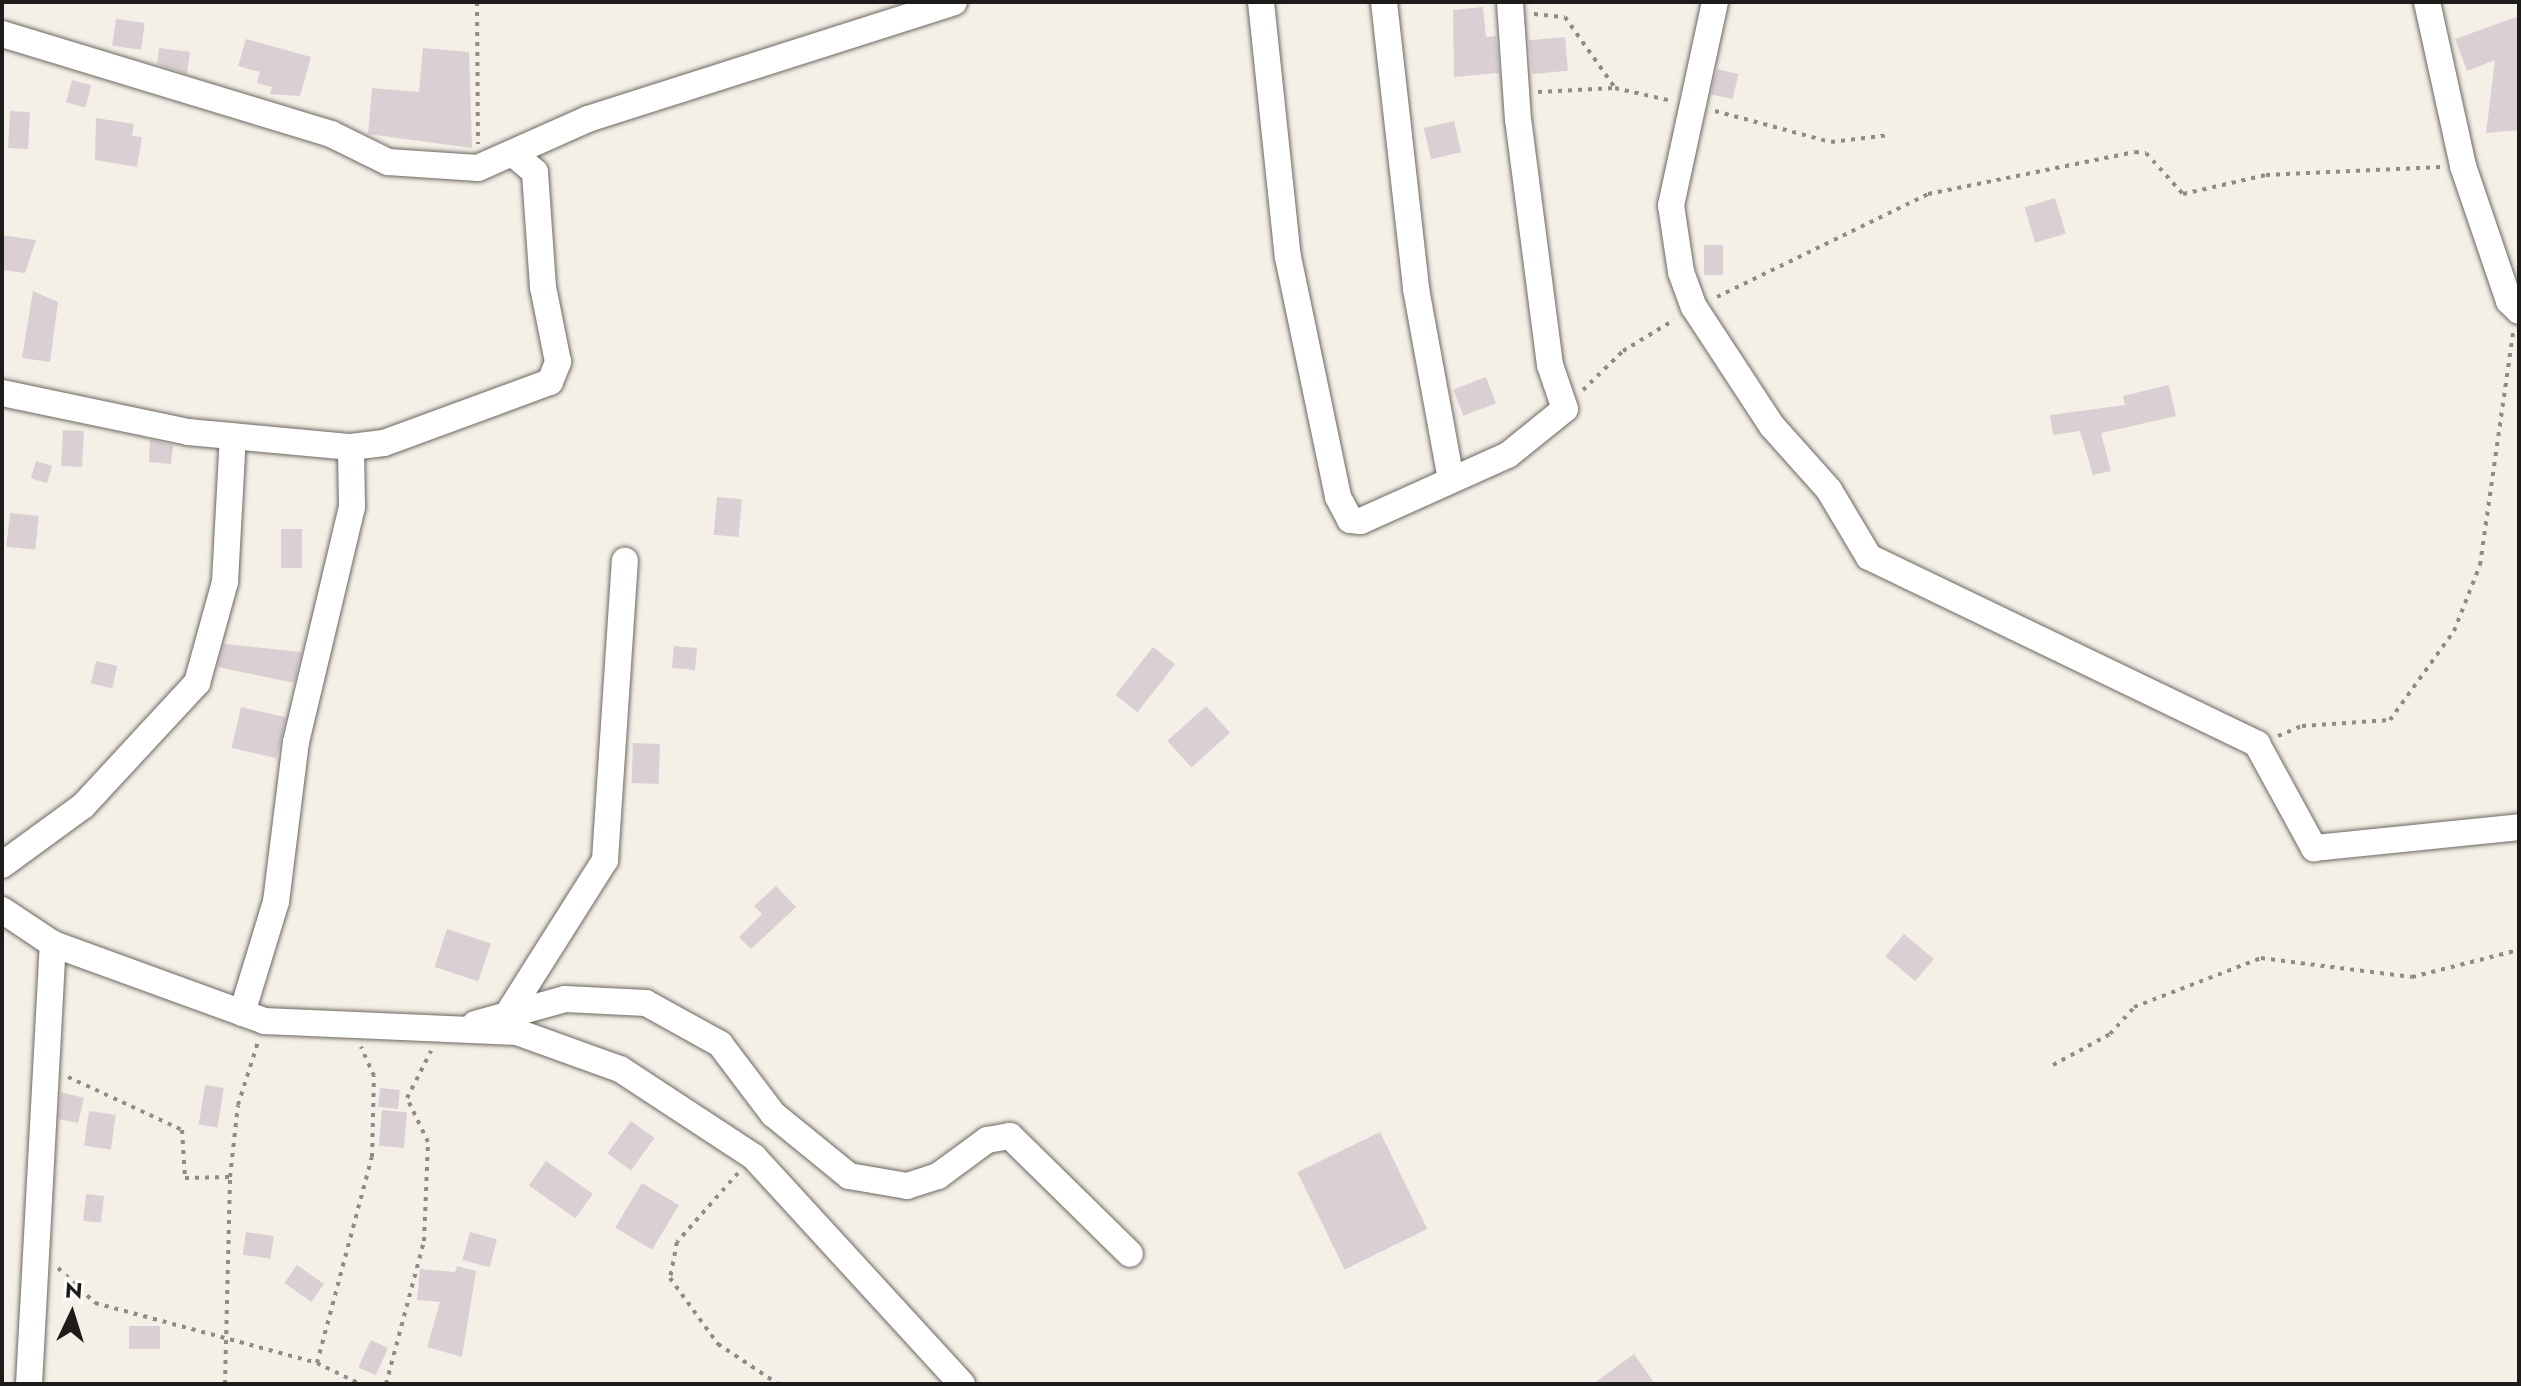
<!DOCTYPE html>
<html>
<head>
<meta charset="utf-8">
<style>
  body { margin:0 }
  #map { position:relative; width:2521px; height:1386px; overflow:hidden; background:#f4efe7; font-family:Jost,sans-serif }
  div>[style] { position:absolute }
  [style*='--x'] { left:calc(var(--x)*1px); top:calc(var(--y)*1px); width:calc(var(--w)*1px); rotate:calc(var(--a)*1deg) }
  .building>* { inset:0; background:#dad0d3; transform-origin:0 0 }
  .path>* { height:4px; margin-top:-2px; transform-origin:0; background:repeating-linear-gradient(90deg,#8f8b86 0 4px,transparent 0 10px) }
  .roads { filter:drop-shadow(0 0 2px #6c6761) drop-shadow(0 0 2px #6c6761) }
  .minor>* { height:26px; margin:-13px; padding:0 13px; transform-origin:13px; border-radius:13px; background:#fff }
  span { translate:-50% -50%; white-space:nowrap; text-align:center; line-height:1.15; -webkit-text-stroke:8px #fffdfa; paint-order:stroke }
  .frame { position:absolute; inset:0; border:4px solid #1e1c1a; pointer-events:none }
  .north { position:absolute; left:32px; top:1274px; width:80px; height:80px; -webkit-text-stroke:6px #fffdfa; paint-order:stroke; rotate:4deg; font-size:22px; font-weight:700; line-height:32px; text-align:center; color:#1e1c1a }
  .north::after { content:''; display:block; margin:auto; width:28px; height:36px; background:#1e1c1a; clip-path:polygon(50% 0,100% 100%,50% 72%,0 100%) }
</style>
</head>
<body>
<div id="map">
  <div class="building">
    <div style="clip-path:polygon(1483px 7px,1486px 37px,1496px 36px,1499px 73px,1454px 77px,1453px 10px)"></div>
    <div style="clip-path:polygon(2519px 16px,2519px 130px,2486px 133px,2495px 60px,2467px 71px,2455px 39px)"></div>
    <div style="left:116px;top:19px;width:29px;height:27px;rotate:8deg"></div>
    <div style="left:1565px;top:37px;width:34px;height:36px;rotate:85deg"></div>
    <div style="clip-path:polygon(246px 39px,311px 57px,300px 96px,270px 94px,272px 87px,257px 83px,260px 72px,238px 66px)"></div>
    <div style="clip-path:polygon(159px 48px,190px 52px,187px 74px,157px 64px)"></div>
    <div style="clip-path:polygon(423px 48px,469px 52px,472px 148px,368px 134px,372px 88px,419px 92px)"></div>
    <div style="left:1717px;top:69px;width:22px;height:26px;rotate:13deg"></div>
    <div style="left:72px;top:80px;width:20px;height:23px;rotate:15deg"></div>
    <div style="left:10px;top:111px;width:20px;height:37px;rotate:3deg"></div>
    <div style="clip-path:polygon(96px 118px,134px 124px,132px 136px,142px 137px,137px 167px,95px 160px)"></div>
    <div style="left:1454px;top:121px;width:32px;height:31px;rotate:77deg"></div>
    <div style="left:2055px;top:198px;width:37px;height:32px;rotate:73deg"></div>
    <div style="clip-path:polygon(2px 235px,36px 240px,25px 273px,2px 270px)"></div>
    <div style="left:1704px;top:245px;width:19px;height:30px"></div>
    <div style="clip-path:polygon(33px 291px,58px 302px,50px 362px,22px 358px)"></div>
    <div style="left:1486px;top:377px;width:28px;height:35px;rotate:69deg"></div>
    <div style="clip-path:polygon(2169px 385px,2176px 416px,2101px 433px,2111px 471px,2093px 475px,2080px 431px,2053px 435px,2050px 415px,2125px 405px,2123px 396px)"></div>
    <div style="left:63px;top:430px;width:21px;height:36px;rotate:3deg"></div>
    <div style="clip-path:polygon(150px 440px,173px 445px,171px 464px,149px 462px)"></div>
    <div style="left:36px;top:461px;width:17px;height:18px;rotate:17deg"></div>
    <div style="left:717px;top:497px;width:25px;height:38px;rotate:5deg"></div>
    <div style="left:10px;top:513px;width:29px;height:34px;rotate:6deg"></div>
    <div style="left:281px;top:529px;width:21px;height:39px"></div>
    <div style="clip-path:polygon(224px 644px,301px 652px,294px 683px,218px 667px)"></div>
    <div style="left:674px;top:646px;width:23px;height:22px;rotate:5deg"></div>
    <div style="left:1153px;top:647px;width:28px;height:61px;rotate:38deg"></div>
    <div style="left:96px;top:661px;width:22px;height:23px;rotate:13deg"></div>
    <div style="left:1206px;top:706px;width:36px;height:52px;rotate:48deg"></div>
    <div style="left:241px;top:707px;width:46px;height:42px;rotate:13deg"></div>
    <div style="left:633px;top:743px;width:27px;height:40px;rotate:2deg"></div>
    <div style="clip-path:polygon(776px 886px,796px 907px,751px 949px,739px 937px,762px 914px,754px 906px)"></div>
    <div style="left:447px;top:929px;width:46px;height:40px;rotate:18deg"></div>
    <div style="left:1904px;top:934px;width:39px;height:29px;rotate:40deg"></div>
    <div style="left:205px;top:1085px;width:19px;height:40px;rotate:9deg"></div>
    <div style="left:380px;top:1088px;width:20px;height:19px;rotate:6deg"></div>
    <div style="clip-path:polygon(61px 1092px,84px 1098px,78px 1123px,59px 1119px)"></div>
    <div style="left:382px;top:1110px;width:25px;height:36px;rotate:5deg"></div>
    <div style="left:89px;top:1111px;width:27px;height:35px;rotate:8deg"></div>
    <div style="left:631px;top:1121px;width:29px;height:40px;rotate:36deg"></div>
    <div style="left:1380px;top:1132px;width:108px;height:92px;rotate:64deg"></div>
    <div style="left:546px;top:1161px;width:57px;height:30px;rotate:35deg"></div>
    <div style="left:642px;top:1183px;width:43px;height:52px;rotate:31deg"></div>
    <div style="left:86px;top:1194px;width:18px;height:27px;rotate:6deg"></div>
    <div style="left:246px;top:1232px;width:28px;height:23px;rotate:8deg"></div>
    <div style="left:470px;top:1232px;width:28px;height:29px;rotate:15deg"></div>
    <div style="left:297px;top:1265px;width:33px;height:22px;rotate:35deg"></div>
    <div style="clip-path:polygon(457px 1266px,476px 1271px,462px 1357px,427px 1347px,440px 1302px,417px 1300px,420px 1269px,455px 1272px)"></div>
    <div style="left:129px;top:1326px;width:31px;height:23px"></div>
    <div style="left:371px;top:1340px;width:19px;height:30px;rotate:25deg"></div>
    <div style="clip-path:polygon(1634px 1354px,1655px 1384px,1593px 1384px)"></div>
  </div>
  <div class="path">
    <div style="--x:477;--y:2;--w:142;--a:89.6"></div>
    <div style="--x:1534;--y:14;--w:31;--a:6"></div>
    <div style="--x:1565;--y:17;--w:87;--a:54.8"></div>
    <div style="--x:1538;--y:92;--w:77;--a:-3"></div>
    <div style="--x:1615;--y:88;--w:58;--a:12.8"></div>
    <div style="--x:1715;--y:111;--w:120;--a:15"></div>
    <div style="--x:1831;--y:142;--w:59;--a:-6.8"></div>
    <div style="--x:1717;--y:297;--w:235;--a:-26"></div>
    <div style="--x:1928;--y:194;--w:211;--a:-11.5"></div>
    <div style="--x:2135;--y:152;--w:11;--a:5"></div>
    <div style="--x:2146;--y:153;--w:55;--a:47.9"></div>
    <div style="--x:2183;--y:194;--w:85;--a:-12.9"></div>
    <div style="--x:2266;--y:175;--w:175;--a:-2.6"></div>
    <div style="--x:1583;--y:390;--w:56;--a:-44.3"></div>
    <div style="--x:1623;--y:351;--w:60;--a:-31.3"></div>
    <div style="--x:2278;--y:736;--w:26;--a:-23"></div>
    <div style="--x:2302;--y:726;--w:88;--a:-3.9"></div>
    <div style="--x:2390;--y:720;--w:110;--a:-54.3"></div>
    <div style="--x:2454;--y:631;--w:71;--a:-68.5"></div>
    <div style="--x:2480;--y:565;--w:235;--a:-81.9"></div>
    <div style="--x:2053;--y:1065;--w:65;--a:-28.5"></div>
    <div style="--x:2110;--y:1034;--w:36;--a:-48"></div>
    <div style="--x:2134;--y:1007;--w:136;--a:-21.1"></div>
    <div style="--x:2261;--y:958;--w:152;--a:7.2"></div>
    <div style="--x:2412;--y:977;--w:110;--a:-14.2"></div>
    <div style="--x:68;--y:1077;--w:126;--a:24.9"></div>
    <div style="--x:182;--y:1130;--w:48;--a:86.4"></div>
    <div style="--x:185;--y:1178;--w:45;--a:-1.3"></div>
    <div style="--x:738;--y:1173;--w:92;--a:131.5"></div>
    <div style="--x:677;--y:1242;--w:37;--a:101"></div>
    <div style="--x:670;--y:1278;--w:82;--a:54"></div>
    <div style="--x:718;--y:1344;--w:72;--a:33.7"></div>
    <div style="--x:58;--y:1268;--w:51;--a:43.4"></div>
    <div style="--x:95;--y:1303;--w:230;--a:15.1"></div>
    <div style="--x:317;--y:1363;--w:48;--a:26"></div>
    <div style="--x:317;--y:1363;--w:213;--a:-75.1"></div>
    <div style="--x:372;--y:1157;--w:81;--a:-88.6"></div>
    <div style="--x:374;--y:1076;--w:32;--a:-114"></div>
    <div style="--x:225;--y:1384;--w:207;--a:-88.6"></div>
    <div style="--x:230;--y:1177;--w:72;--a:-83.7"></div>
    <div style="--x:238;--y:1105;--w:66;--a:-72.4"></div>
    <div style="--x:386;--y:1384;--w:148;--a:-75.1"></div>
    <div style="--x:424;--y:1241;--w:99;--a:-87.7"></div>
    <div style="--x:428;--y:1142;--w:49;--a:-115.5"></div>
    <div style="--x:407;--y:1098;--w:53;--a:-62.9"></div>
  </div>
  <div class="roads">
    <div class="minor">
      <div style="--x:1261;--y:2;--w:256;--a:84"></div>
      <div style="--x:1288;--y:257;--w:245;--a:78.2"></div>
      <div style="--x:1338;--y:497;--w:26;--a:62"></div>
      <div style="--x:1350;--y:520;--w:11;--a:5"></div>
      <div style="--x:1361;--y:521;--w:161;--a:-24.2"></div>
      <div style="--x:1508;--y:455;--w:73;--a:-38.9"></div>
      <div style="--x:1565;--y:409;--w:46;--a:-108.8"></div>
      <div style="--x:1550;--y:365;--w:247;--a:-97.4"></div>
      <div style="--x:1518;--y:120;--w:118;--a:-93.9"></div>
      <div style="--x:1384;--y:2;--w:289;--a:83.6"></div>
      <div style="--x:1416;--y:289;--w:194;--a:79.6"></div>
      <div style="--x:1715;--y:2;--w:208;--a:102.2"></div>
      <div style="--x:1671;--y:205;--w:68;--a:81.5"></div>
      <div style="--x:1681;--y:272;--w:37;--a:70"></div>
      <div style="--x:1694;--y:307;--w:142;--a:56.8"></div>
      <div style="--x:1772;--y:426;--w:86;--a:48.3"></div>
      <div style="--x:1829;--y:490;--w:78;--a:59.2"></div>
      <div style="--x:1869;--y:557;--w:431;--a:25.7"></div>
      <div style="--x:2257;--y:744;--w:119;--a:61.3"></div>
      <div style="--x:2314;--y:848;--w:206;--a:-5.8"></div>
      <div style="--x:2427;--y:2;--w:168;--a:77.6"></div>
      <div style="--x:2463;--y:166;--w:143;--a:71.2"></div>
      <div style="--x:2509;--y:301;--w:14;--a:45"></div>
      <div style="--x:2;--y:34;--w:344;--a:16.9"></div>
      <div style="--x:331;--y:134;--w:64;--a:26.2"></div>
      <div style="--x:388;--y:162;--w:90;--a:3.8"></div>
      <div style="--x:478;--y:168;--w:120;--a:-24"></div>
      <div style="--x:588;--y:119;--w:384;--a:-17.7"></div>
      <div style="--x:2;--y:393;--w:190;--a:11.8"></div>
      <div style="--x:188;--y:432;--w:164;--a:5.3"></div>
      <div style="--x:351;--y:447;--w:33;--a:-7"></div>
      <div style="--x:384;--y:443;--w:177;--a:-20.2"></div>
      <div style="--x:550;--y:382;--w:22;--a:-68"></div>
      <div style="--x:558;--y:362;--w:76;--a:-101.3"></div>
      <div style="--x:543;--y:287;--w:115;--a:-94"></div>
      <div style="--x:535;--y:172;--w:23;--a:-140"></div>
      <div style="--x:2;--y:865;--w:100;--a:-36.1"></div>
      <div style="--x:83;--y:806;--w:168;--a:-47.2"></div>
      <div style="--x:197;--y:683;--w:105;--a:-74.5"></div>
      <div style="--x:225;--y:582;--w:146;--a:-86.9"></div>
      <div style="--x:2;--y:910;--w:61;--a:33.7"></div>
      <div style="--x:53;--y:944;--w:225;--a:20"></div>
      <div style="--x:264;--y:1021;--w:253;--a:2.5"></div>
      <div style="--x:517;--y:1032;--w:109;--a:19.8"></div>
      <div style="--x:620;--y:1069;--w:160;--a:33.3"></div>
      <div style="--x:754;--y:1157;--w:308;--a:47.5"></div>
      <div style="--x:509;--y:1012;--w:180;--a:-57.7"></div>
      <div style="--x:605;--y:860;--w:300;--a:-86.2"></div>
      <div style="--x:242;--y:1013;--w:116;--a:-73"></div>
      <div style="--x:276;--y:902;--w:161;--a:-82.9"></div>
      <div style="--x:296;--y:742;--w:242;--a:-76.6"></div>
      <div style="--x:352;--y:507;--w:60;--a:-91"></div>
      <div style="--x:475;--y:1024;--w:93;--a:-15.5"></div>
      <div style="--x:565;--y:999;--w:81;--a:2.8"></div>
      <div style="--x:646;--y:1003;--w:85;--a:29"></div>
      <div style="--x:720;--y:1044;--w:88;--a:52.9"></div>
      <div style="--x:773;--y:1114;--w:98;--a:39.2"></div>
      <div style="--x:849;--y:1176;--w:59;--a:9.8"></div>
      <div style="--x:907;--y:1186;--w:33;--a:-18"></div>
      <div style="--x:938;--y:1176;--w:61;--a:-36.3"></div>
      <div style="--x:987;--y:1140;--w:23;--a:-10"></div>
      <div style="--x:1010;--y:1136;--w:168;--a:44.5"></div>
      <div style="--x:29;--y:1384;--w:441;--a:-86.9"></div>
    </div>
  </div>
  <div class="frame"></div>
  <div class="north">N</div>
</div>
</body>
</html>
